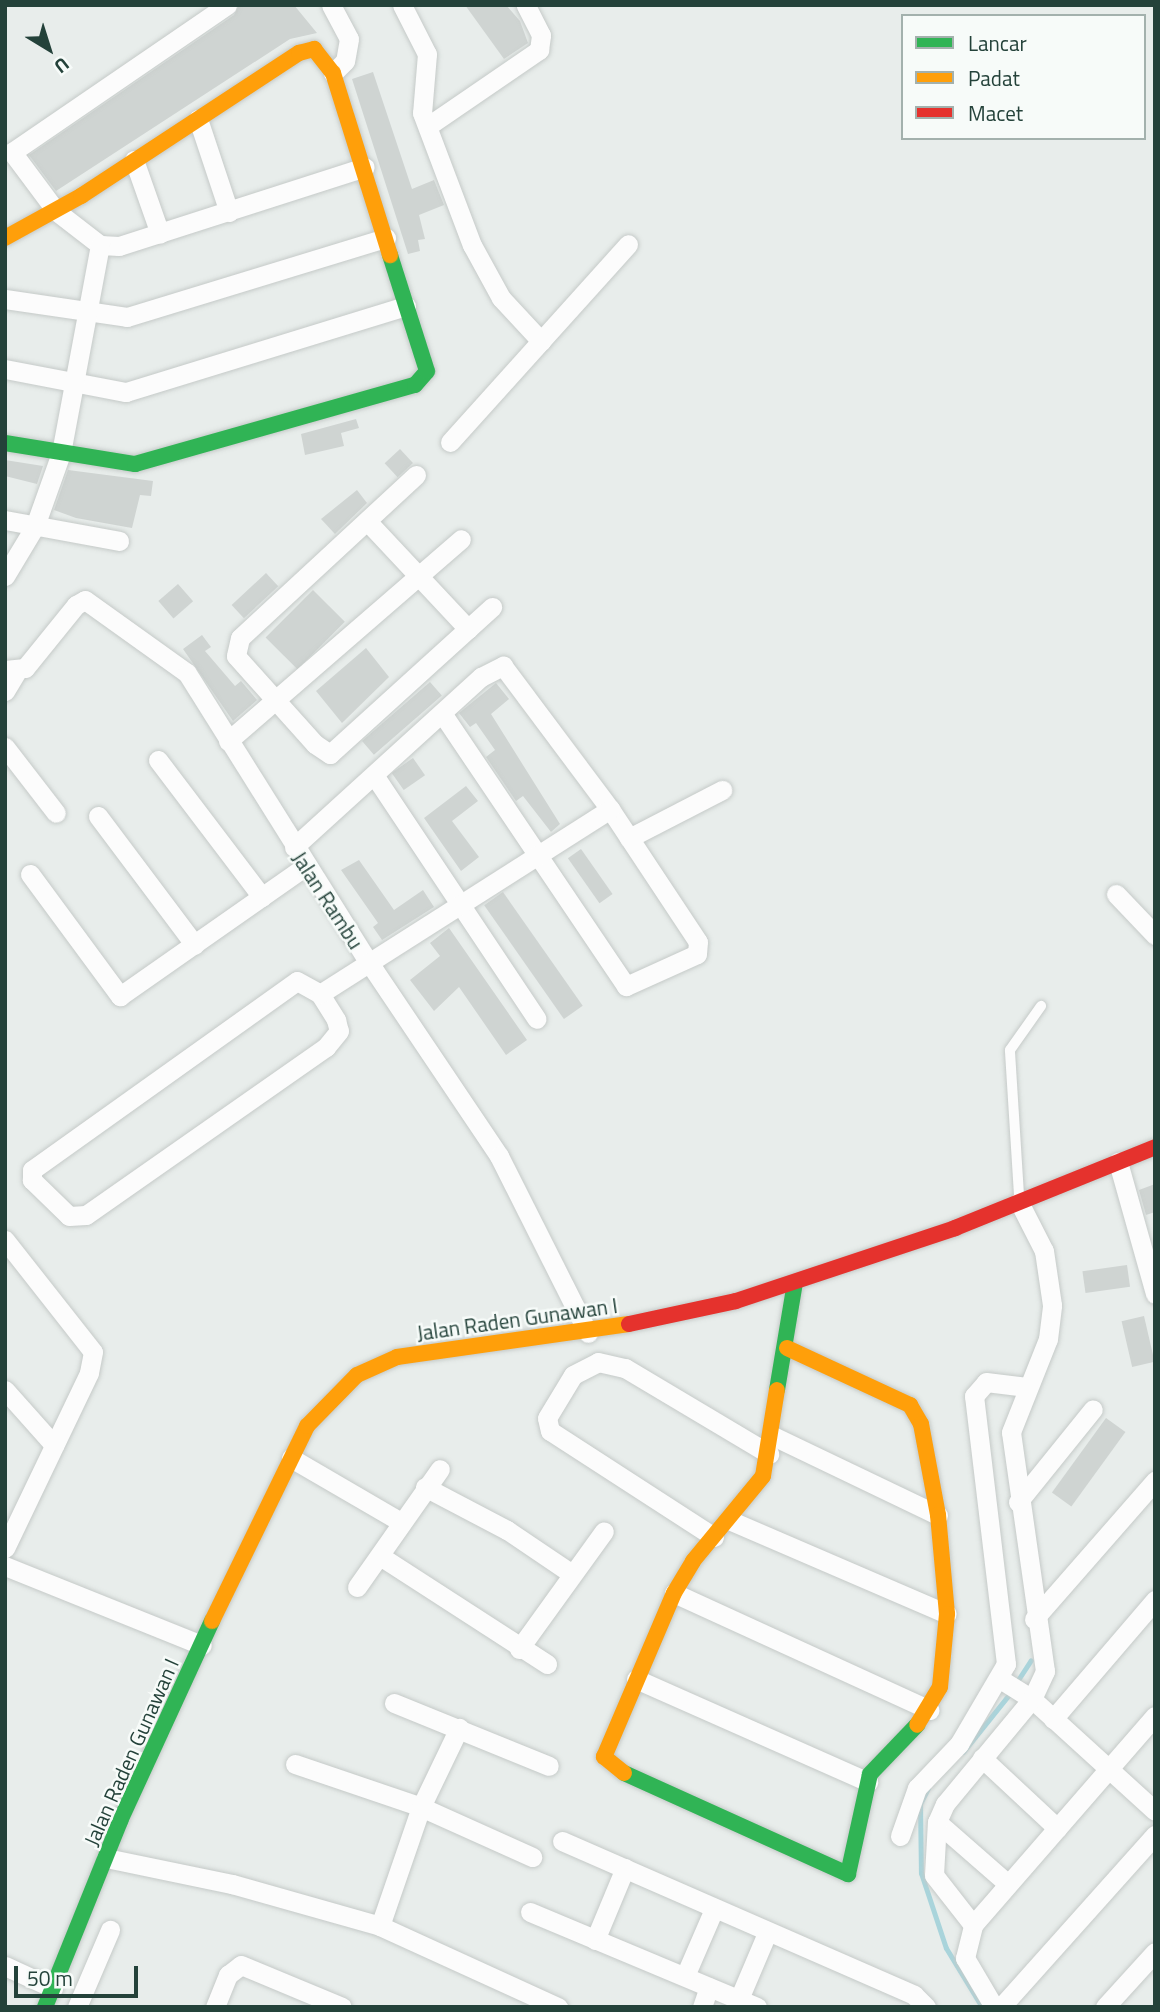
<!DOCTYPE html>
<html>
<head>
<meta charset="utf-8">
<style>
  body { margin:0 }
  #map { position:relative; width:1160px; height:2012px; overflow:hidden; background:#e8edeb; font-family:"Titillium Web",sans-serif }
  div>[style] { position:absolute }
  [style*='--x'] { left:calc(var(--x)*1px); top:calc(var(--y)*1px); width:calc(var(--w)*1px); rotate:calc(var(--a)*1deg) }
  .stream>* { height:5px; margin:-2.5px; padding:0 2.5px; transform-origin:2.5px; border-radius:2.5px; background:#a9d4db }
  .building>* { inset:0; background:#cfd4d2; transform-origin:0 0 }
  .roads { filter:drop-shadow(0 0 2px #c5cac8) drop-shadow(0 0 2px #c5cac8) }
  .lane>* { height:10px; margin:-5px; padding:0 5px; transform-origin:5px; border-radius:5px; background:#fcfcfc }
  .street>* { height:19px; margin:-9.5px; padding:0 9.5px; transform-origin:9.5px; border-radius:9.5px; background:#fcfcfc }
  .fast>* { height:16px; margin:-8px; padding:0 8px; transform-origin:8px; border-radius:8px; background:#30b455 }
  .slow>* { height:16px; margin:-8px; padding:0 8px; transform-origin:8px; border-radius:8px; background:#ff9f0a }
  .jam>* { height:16px; margin:-8px; padding:0 8px; transform-origin:8px; border-radius:8px; background:#e5322d }
  span { translate:-50% -50%; white-space:nowrap; text-align:center; line-height:1.15; -webkit-text-stroke:5px #f7fbf9; paint-order:stroke }
  .street-label { font-size:21px; color:#24423a }
  .frame { position:absolute; inset:0; border:7px solid #24423a; pointer-events:none }
  .legend { position:absolute; left:901px; top:14px; width:245px; height:126px; box-sizing:border-box; background:#f7fbf9; border:2px solid #a3b1ad; margin:0; padding:9px 12px; list-style:none; font-size:21px; color:#24423a }
  .legend li { display:flex; align-items:center; gap:14px; height:35px }
  .legend b { width:35px; border:2px solid #a3b1ad }
  .north { position:absolute; left:14px; top:14px; width:70px; height:70px; -webkit-text-stroke:5px #f7fbf9; paint-order:stroke; rotate:142deg; font-size:19px; font-weight:700; line-height:28px; text-align:center; color:#24423a }
  .north::after { content:''; display:block; margin:auto; width:24px; height:32px; background:#24423a; clip-path:polygon(50% 0,100% 100%,50% 72%,0 100%) }
  .scale { position:absolute; left:14px; top:1966px; width:124px; height:32px; box-sizing:border-box; border:4px solid #24423a; border-top:0; padding-left:9px; font-size:21px; line-height:24px; white-space:nowrap; color:#24423a; -webkit-text-stroke:5px #f7fbf9; paint-order:stroke }
</style>
</head>
<body>
<div id="map">
  <div class="stream">
    <div style="--x:1016;--y:1683;--w:27;--a:-57"></div>
    <div style="--x:963;--y:1752;--w:77;--a:-51.3"></div>
    <div style="--x:928;--y:1788;--w:18;--a:117"></div>
    <div style="--x:920;--y:1804;--w:69;--a:89.2"></div>
    <div style="--x:921;--y:1873;--w:79;--a:71.6"></div>
    <div style="--x:946;--y:1948;--w:69;--a:58.6"></div>
  </div>
  <div class="building">
    <div style="clip-path:polygon(239px 5px,294px 5px,317px 33px,290px 39px,56px 191px,29px 155px,234px 15px)"></div>
    <div style="clip-path:polygon(465px 5px,506px 5px,520px 21px,528px 43px,504px 59px)"></div>
    <div style="clip-path:polygon(373px 72px,412px 189px,434px 180px,444px 205px,419px 215px,425px 239px,418px 240px,420px 251px,408px 254px,352px 79px)"></div>
    <div style="clip-path:polygon(356px 419px,359px 428px,341px 433px,344px 446px,305px 455px,301px 434px)"></div>
    <div style="left:400px;top:449px;width:19px;height:21px;rotate:47deg"></div>
    <div style="clip-path:polygon(5px 460px,43px 466px,37px 484px,5px 476px)"></div>
    <div style="clip-path:polygon(68px 470px,153px 481px,151px 496px,140px 495px,132px 528px,76px 518px,54px 510px)"></div>
    <div style="clip-path:polygon(357px 490px,367px 503px,335px 534px,321px 519px)"></div>
    <div style="left:266px;top:573px;width:18px;height:47px;rotate:47deg"></div>
    <div style="left:178px;top:584px;width:23px;height:26px;rotate:49deg"></div>
    <div style="left:313px;top:590px;width:45px;height:67px;rotate:45deg"></div>
    <div style="clip-path:polygon(202px 635px,211px 647px,205px 651px,235px 686px,241px 681px,257px 700px,233px 721px,183px 649px)"></div>
    <div style="clip-path:polygon(366px 648px,389px 677px,342px 723px,316px 691px)"></div>
    <div style="left:430px;top:682px;width:18px;height:90px;rotate:49deg"></div>
    <div style="clip-path:polygon(496px 683px,509px 699px,491px 714px,560px 824px,551px 832px,523px 796px,516px 801px,486px 757px,495px 750px,476px 723px,470px 727px,459px 713px)"></div>
    <div style="left:413px;top:758px;width:21px;height:26px;rotate:55deg"></div>
    <div style="clip-path:polygon(466px 786px,478px 801px,452px 821px,479px 857px,461px 871px,424px 818px)"></div>
    <div style="left:581px;top:849px;width:55px;height:16px;rotate:55deg"></div>
    <div style="clip-path:polygon(359px 860px,394px 910px,423px 890px,434px 907px,382px 940px,373px 927px,378px 923px,341px 870px)"></div>
    <div style="left:503px;top:892px;width:139px;height:23px;rotate:55deg"></div>
    <div style="clip-path:polygon(449px 928px,527px 1040px,506px 1055px,459px 987px,434px 1011px,410px 980px,440px 956px,430px 943px)"></div>
    <div style="clip-path:polygon(1155px 1184px,1155px 1212px,1146px 1215px,1139px 1190px)"></div>
    <div style="left:1127px;top:1265px;width:22px;height:45px;rotate:82deg"></div>
    <div style="left:1144px;top:1316px;width:47px;height:23px;rotate:77deg"></div>
    <div style="left:1106px;top:1418px;width:24px;height:92px;rotate:36deg"></div>
  </div>
  <div class="roads">
    <div class="lane">
      <div style="--x:1019;--y:1195;--w:145;--a:-93.6"></div>
      <div style="--x:1010;--y:1050;--w:54;--a:-54.8"></div>
    </div>
    <div class="street">
      <div style="--x:227;--y:5;--w:260;--a:145.6"></div>
      <div style="--x:12;--y:152;--w:74;--a:53.3"></div>
      <div style="--x:56;--y:211;--w:56;--a:37.7"></div>
      <div style="--x:100;--y:245;--w:19;--a:3"></div>
      <div style="--x:119;--y:246;--w:258;--a:-17.8"></div>
      <div style="--x:331;--y:5;--w:38;--a:62"></div>
      <div style="--x:349;--y:39;--w:22;--a:100"></div>
      <div style="--x:345;--y:61;--w:17;--a:135"></div>
      <div style="--x:402;--y:5;--w:55;--a:63"></div>
      <div style="--x:427;--y:54;--w:59;--a:94.8"></div>
      <div style="--x:422;--y:113;--w:141;--a:69.3"></div>
      <div style="--x:472;--y:245;--w:60;--a:61.3"></div>
      <div style="--x:501;--y:298;--w:59;--a:47.1"></div>
      <div style="--x:198;--y:119;--w:98;--a:71.6"></div>
      <div style="--x:428;--y:126;--w:135;--a:-34.4"></div>
      <div style="--x:539;--y:50;--w:15;--a:-82"></div>
      <div style="--x:541;--y:35;--w:34;--a:-117"></div>
      <div style="--x:134;--y:160;--w:78;--a:70.6"></div>
      <div style="--x:5;--y:299;--w:123;--a:8.4"></div>
      <div style="--x:127;--y:317;--w:271;--a:-17"></div>
      <div style="--x:5;--y:369;--w:123;--a:10.8"></div>
      <div style="--x:126;--y:392;--w:293;--a:-17.1"></div>
      <div style="--x:450;--y:442;--w:266;--a:-48"></div>
      <div style="--x:416;--y:475;--w:240;--a:137.2"></div>
      <div style="--x:240;--y:638;--w:18;--a:103"></div>
      <div style="--x:236;--y:656;--w:118;--a:48.1"></div>
      <div style="--x:315;--y:744;--w:18;--a:34"></div>
      <div style="--x:330;--y:754;--w:219;--a:-42.2"></div>
      <div style="--x:5;--y:520;--w:116;--a:10.4"></div>
      <div style="--x:367;--y:521;--w:148;--a:46.9"></div>
      <div style="--x:5;--y:576;--w:58;--a:-59"></div>
      <div style="--x:35;--y:526;--w:77;--a:-70.4"></div>
      <div style="--x:61;--y:453;--w:212;--a:-79.4"></div>
      <div style="--x:5;--y:670;--w:20;--a:-6"></div>
      <div style="--x:25;--y:668;--w:81;--a:-51"></div>
      <div style="--x:76;--y:605;--w:10;--a:-29"></div>
      <div style="--x:85;--y:600;--w:125;--a:35.6"></div>
      <div style="--x:187;--y:673;--w:340;--a:57.9"></div>
      <div style="--x:368;--y:961;--w:235;--a:56.1"></div>
      <div style="--x:499;--y:1156;--w:198;--a:63.3"></div>
      <div style="--x:5;--y:691;--w:21;--a:-59"></div>
      <div style="--x:228;--y:741;--w:308;--a:-40.9"></div>
      <div style="--x:5;--y:747;--w:83;--a:52.3"></div>
      <div style="--x:158;--y:760;--w:172;--a:52.8"></div>
      <div style="--x:374;--y:775;--w:293;--a:56.3"></div>
      <div style="--x:98;--y:816;--w:161;--a:53.1"></div>
      <div style="--x:629;--y:838;--w:105;--a:-27.3"></div>
      <div style="--x:294;--y:847;--w:253;--a:-42.3"></div>
      <div style="--x:481;--y:677;--w:25;--a:-27"></div>
      <div style="--x:503;--y:666;--w:179;--a:53.2"></div>
      <div style="--x:610;--y:809;--w:159;--a:56.5"></div>
      <div style="--x:698;--y:942;--w:12;--a:95"></div>
      <div style="--x:697;--y:954;--w:78;--a:155.7"></div>
      <div style="--x:626;--y:986;--w:327;--a:-124"></div>
      <div style="--x:30;--y:874;--w:152;--a:53.6"></div>
      <div style="--x:120;--y:996;--w:228;--a:-35"></div>
      <div style="--x:1116;--y:894;--w:57;--a:46.4"></div>
      <div style="--x:297;--y:981;--w:26;--a:29"></div>
      <div style="--x:320;--y:994;--w:31;--a:58"></div>
      <div style="--x:336;--y:1020;--w:11;--a:75"></div>
      <div style="--x:339;--y:1031;--w:21;--a:129"></div>
      <div style="--x:326;--y:1047;--w:293;--a:145"></div>
      <div style="--x:86;--y:1215;--w:17;--a:177"></div>
      <div style="--x:69;--y:1216;--w:52;--a:-135.8"></div>
      <div style="--x:32;--y:1180;--w:10;--a:-90"></div>
      <div style="--x:32;--y:1170;--w:325;--a:-35.5"></div>
      <div style="--x:320;--y:994;--w:344;--a:-32.5"></div>
      <div style="--x:1118;--y:1162;--w:137;--a:74.3"></div>
      <div style="--x:5;--y:1240;--w:142;--a:51.8"></div>
      <div style="--x:93;--y:1352;--w:21;--a:101"></div>
      <div style="--x:89;--y:1373;--w:194;--a:115.6"></div>
      <div style="--x:5;--y:1390;--w:74;--a:48.3"></div>
      <div style="--x:773;--y:1436;--w:183;--a:25.6"></div>
      <div style="--x:291;--y:1458;--w:127;--a:30.2"></div>
      <div style="--x:425;--y:1487;--w:93;--a:27.7"></div>
      <div style="--x:507;--y:1530;--w:78;--a:34.1"></div>
      <div style="--x:1018;--y:1502;--w:119;--a:-51.1"></div>
      <div style="--x:729;--y:1520;--w:237;--a:23.3"></div>
      <div style="--x:714;--y:1537;--w:195;--a:-147.1"></div>
      <div style="--x:550;--y:1431;--w:13;--a:-103"></div>
      <div style="--x:547;--y:1418;--w:50;--a:-58.8"></div>
      <div style="--x:573;--y:1375;--w:28;--a:-27"></div>
      <div style="--x:598;--y:1362;--w:28;--a:13"></div>
      <div style="--x:625;--y:1368;--w:168;--a:30.8"></div>
      <div style="--x:380;--y:1556;--w:199;--a:32.9"></div>
      <div style="--x:5;--y:1566;--w:212;--a:21.9"></div>
      <div style="--x:357;--y:1587;--w:144;--a:-54.9"></div>
      <div style="--x:674;--y:1593;--w:281;--a:24.6"></div>
      <div style="--x:1034;--y:1619;--w:184;--a:-48.8"></div>
      <div style="--x:519;--y:1649;--w:145;--a:-54.2"></div>
      <div style="--x:636;--y:1679;--w:254;--a:23.9"></div>
      <div style="--x:1000;--y:1679;--w:38;--a:32"></div>
      <div style="--x:1032;--y:1699;--w:166;--a:42.3"></div>
      <div style="--x:394;--y:1703;--w:167;--a:22.1"></div>
      <div style="--x:1053;--y:1719;--w:157;--a:-49.4"></div>
      <div style="--x:982;--y:1758;--w:103;--a:43"></div>
      <div style="--x:295;--y:1764;--w:133;--a:18.8"></div>
      <div style="--x:421;--y:1807;--w:122;--a:24.2"></div>
      <div style="--x:937;--y:1822;--w:94;--a:41.1"></div>
      <div style="--x:900;--y:1836;--w:51;--a:-70.5"></div>
      <div style="--x:917;--y:1788;--w:61;--a:-46.3"></div>
      <div style="--x:959;--y:1744;--w:93;--a:-59.6"></div>
      <div style="--x:1006;--y:1664;--w:270;--a:-96.8"></div>
      <div style="--x:974;--y:1396;--w:18;--a:-49"></div>
      <div style="--x:986;--y:1382;--w:39;--a:7"></div>
      <div style="--x:562;--y:1841;--w:384;--a:23.6"></div>
      <div style="--x:914;--y:1995;--w:17;--a:45"></div>
      <div style="--x:106;--y:1858;--w:129;--a:11.7"></div>
      <div style="--x:232;--y:1884;--w:154;--a:15.8"></div>
      <div style="--x:380;--y:1926;--w:196;--a:24.5"></div>
      <div style="--x:530;--y:1912;--w:246;--a:22.7"></div>
      <div style="--x:973;--y:1925;--w:63;--a:-128"></div>
      <div style="--x:934;--y:1875;--w:53;--a:-86.8"></div>
      <div style="--x:937;--y:1822;--w:20;--a:-66"></div>
      <div style="--x:945;--y:1804;--w:136;--a:-50.4"></div>
      <div style="--x:1032;--y:1699;--w:31;--a:-65"></div>
      <div style="--x:1045;--y:1671;--w:241;--a:-98.1"></div>
      <div style="--x:1011;--y:1432;--w:100;--a:-68.3"></div>
      <div style="--x:1048;--y:1339;--w:34;--a:-83"></div>
      <div style="--x:1052;--y:1305;--w:55;--a:-98.4"></div>
      <div style="--x:1044;--y:1251;--w:55;--a:-117"></div>
      <div style="--x:380;--y:1926;--w:126;--a:-71"></div>
      <div style="--x:421;--y:1807;--w:88;--a:-64.3"></div>
      <div style="--x:595;--y:1940;--w:78;--a:-67.4"></div>
      <div style="--x:5;--y:1966;--w:53;--a:24.6"></div>
      <div style="--x:685;--y:1976;--w:73;--a:-66.6"></div>
      <div style="--x:739;--y:1999;--w:72;--a:-67"></div>
      <div style="--x:77;--y:2007;--w:84;--a:-66.8"></div>
      <div style="--x:215;--y:2007;--w:35;--a:-68"></div>
      <div style="--x:228;--y:1975;--w:16;--a:-38"></div>
      <div style="--x:241;--y:1965;--w:109;--a:22.6"></div>
      <div style="--x:702;--y:2007;--w:21;--a:-71"></div>
      <div style="--x:994;--y:2007;--w:57;--a:-120.6"></div>
      <div style="--x:965;--y:1958;--w:34;--a:-76"></div>
      <div style="--x:973;--y:1925;--w:277;--a:-49"></div>
      <div style="--x:1001;--y:2007;--w:231;--a:-48.2"></div>
      <div style="--x:1105;--y:2007;--w:74;--a:-47.7"></div>
    </div>
    <div class="fast">
      <div style="--x:5;--y:443;--w:132;--a:9.2"></div>
      <div style="--x:135;--y:464;--w:291;--a:-15.8"></div>
      <div style="--x:415;--y:385;--w:18;--a:-49"></div>
      <div style="--x:427;--y:371;--w:122;--a:-107.7"></div>
      <div style="--x:777;--y:1390;--w:109;--a:-80.5"></div>
      <div style="--x:624;--y:1773;--w:246;--a:24.3"></div>
      <div style="--x:848;--y:1874;--w:102;--a:-77.6"></div>
      <div style="--x:870;--y:1774;--w:68;--a:-46.2"></div>
      <div style="--x:45;--y:2007;--w:201;--a:-68"></div>
      <div style="--x:120;--y:1821;--w:220;--a:-65.3"></div>
    </div>
    <div class="slow">
      <div style="--x:5;--y:238;--w:87;--a:-28.9"></div>
      <div style="--x:81;--y:196;--w:261;--a:-33.3"></div>
      <div style="--x:299;--y:53;--w:16;--a:-15"></div>
      <div style="--x:314;--y:49;--w:31;--a:52"></div>
      <div style="--x:333;--y:73;--w:191;--a:72.6"></div>
      <div style="--x:787;--y:1348;--w:136;--a:24.9"></div>
      <div style="--x:910;--y:1405;--w:22;--a:60"></div>
      <div style="--x:921;--y:1424;--w:93;--a:79.4"></div>
      <div style="--x:938;--y:1515;--w:99;--a:84.8"></div>
      <div style="--x:947;--y:1614;--w:73;--a:95.5"></div>
      <div style="--x:940;--y:1687;--w:44;--a:121.2"></div>
      <div style="--x:212;--y:1621;--w:217;--a:-64"></div>
      <div style="--x:307;--y:1426;--w:71;--a:-45.6"></div>
      <div style="--x:357;--y:1375;--w:44;--a:-24.2"></div>
      <div style="--x:397;--y:1357;--w:234;--a:-8.1"></div>
      <div style="--x:624;--y:1773;--w:26;--a:-141"></div>
      <div style="--x:604;--y:1757;--w:178;--a:-66.9"></div>
      <div style="--x:674;--y:1593;--w:37;--a:-59"></div>
      <div style="--x:693;--y:1561;--w:110;--a:-50.5"></div>
      <div style="--x:763;--y:1476;--w:87;--a:-80.8"></div>
    </div>
    <div class="jam">
      <div style="--x:629;--y:1324;--w:109;--a:-12.1"></div>
      <div style="--x:736;--y:1301;--w:231;--a:-18.4"></div>
      <div style="--x:955;--y:1228;--w:216;--a:-22"></div>
    </div>
  </div>
  <div class="street-label">
    <span style="left:328px;top:900px;rotate:57deg">Jalan Rambu</span>
    <span style="left:517px;top:1319px;rotate:-8deg">Jalan Raden Gunawan I</span>
    <span style="left:131px;top:1752px;rotate:-66deg">Jalan Raden Gunawan I</span>
  </div>
  <div class="frame"></div>
  <ul class="legend">
  <li><b style="height:9px;background:#30b455"></b>Lancar</li>
  <li><b style="height:9px;background:#ff9f0a"></b>Padat</li>
  <li><b style="height:9px;background:#e5322d"></b>Macet</li>
  </ul>
  <div class="north">U</div>
  <div class="scale">50 m</div>
</div>
</body>
</html>
